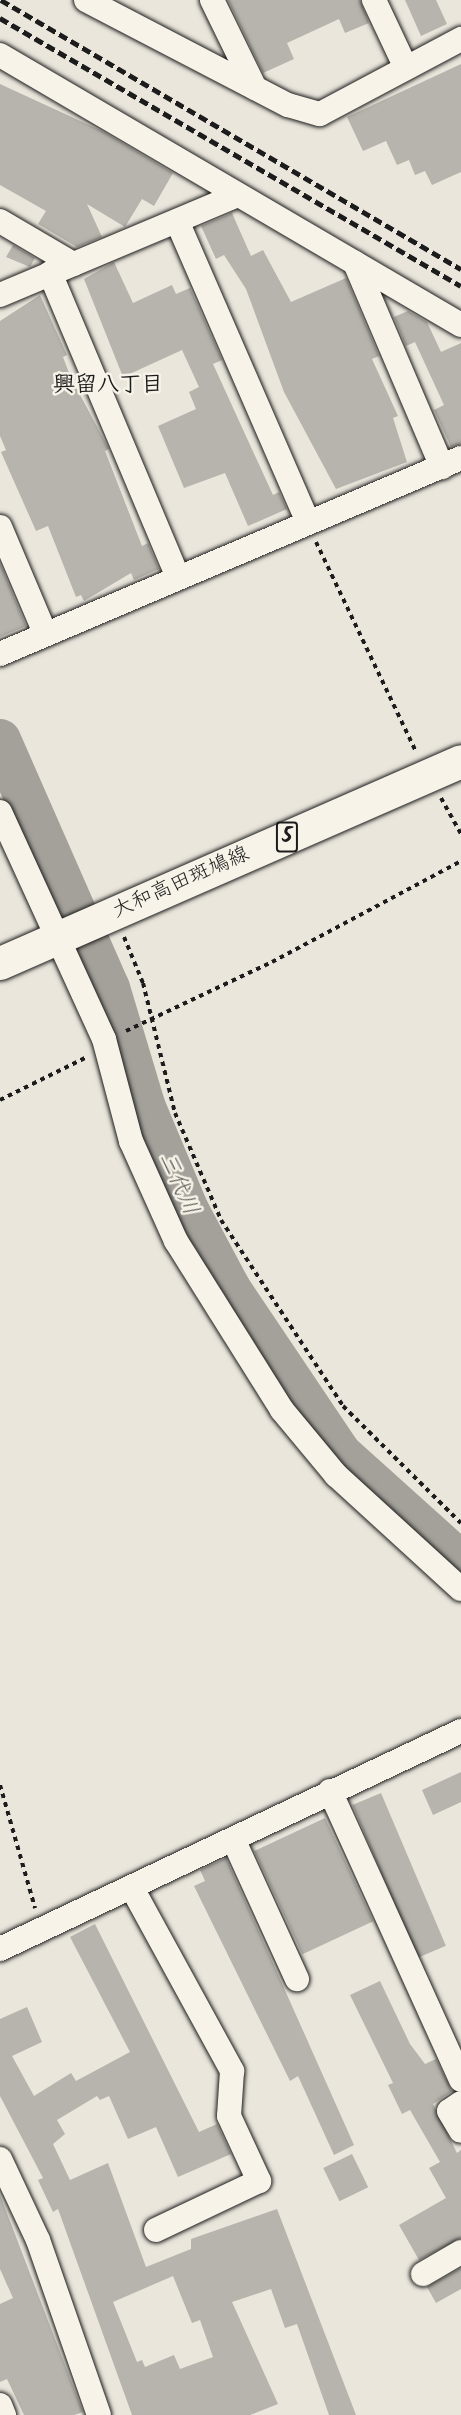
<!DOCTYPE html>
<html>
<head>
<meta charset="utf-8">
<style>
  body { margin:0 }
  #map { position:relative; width:461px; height:2415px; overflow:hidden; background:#eae6dc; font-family:Kalam,"Klee One",sans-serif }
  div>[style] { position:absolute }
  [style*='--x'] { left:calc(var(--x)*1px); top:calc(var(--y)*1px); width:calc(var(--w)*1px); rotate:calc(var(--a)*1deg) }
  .river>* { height:42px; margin:-21px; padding:0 21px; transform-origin:21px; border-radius:21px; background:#a3a19a }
  .building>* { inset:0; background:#b6b4ac; transform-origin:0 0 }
  .path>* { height:4px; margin-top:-2px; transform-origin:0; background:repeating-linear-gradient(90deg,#1c1c1c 0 4.5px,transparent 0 9px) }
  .roads { filter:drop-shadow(0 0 2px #1c1c1c) drop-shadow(0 0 2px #1c1c1c) }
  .street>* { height:24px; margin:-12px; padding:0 12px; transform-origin:12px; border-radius:12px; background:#f7f3e8 }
  .primary>* { height:33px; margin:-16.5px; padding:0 16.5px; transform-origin:16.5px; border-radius:16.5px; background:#f7f3e8 }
  .rail>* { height:4.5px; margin-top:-2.25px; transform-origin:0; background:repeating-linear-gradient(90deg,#1c1c1c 0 9px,transparent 0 13.5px) }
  span { translate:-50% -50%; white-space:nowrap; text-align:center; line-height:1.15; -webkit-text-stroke:5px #f7f3e8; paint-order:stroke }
  .shield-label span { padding:2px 4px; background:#f7f3e8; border:2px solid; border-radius:4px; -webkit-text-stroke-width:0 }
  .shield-label { font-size:20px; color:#1c1c1c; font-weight:700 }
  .street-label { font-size:21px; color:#1c1c1c }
  .neighbourhood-label { font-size:22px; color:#1c1c1c; font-weight:700 }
  .water-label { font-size:22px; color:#52514e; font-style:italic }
</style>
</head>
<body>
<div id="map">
  <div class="river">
    <div style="--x:0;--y:740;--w:271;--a:66.3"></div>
    <div style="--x:109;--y:988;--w:122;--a:73.3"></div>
    <div style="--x:144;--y:1105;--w:112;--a:67.3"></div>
    <div style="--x:187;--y:1208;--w:92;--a:62"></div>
    <div style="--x:230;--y:1289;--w:197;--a:56.1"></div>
    <div style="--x:340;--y:1453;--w:163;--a:42"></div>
  </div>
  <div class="building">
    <div style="clip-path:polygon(228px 0,360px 0,369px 23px,345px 33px,339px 19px,287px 43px,294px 59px,263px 73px)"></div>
    <div style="clip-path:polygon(405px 0,436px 0,447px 24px,421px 36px)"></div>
    <div style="clip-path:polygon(461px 64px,461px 172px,432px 185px,425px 171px,415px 175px,409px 160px,397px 165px,386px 141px,363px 151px,347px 117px)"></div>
    <div style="clip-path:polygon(0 84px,102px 131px,173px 173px,154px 206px,142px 199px,125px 227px,87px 204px,102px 237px,77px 247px,38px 224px,46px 211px,0 185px)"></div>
    <div style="clip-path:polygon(232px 213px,251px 256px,263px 250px,291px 302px,346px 278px,379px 356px,372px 359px,398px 416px,393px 418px,407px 462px,336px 489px,284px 392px,246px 289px,224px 255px,216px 259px,201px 226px)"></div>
    <div style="clip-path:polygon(13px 245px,35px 258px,30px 267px,6px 257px)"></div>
    <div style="clip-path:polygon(114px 262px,133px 303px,172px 285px,176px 294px,190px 288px,222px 360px,213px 364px,273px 495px,279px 492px,287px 509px,248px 526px,225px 473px,184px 488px,158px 426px,196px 409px,189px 392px,199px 387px,182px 350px,123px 377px,84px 279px)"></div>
    <div style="clip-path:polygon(40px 295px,67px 355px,63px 357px,71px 378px,109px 449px,105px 451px,142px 546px,148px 543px,159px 569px,134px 580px,131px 573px,84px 601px,81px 595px,76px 597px,48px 526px,36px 531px,1px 452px,6px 450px,0 436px,0 321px)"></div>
    <div style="clip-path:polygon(408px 311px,427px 322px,441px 352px,461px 343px,461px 444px,451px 447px,434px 410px,444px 405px,415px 342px,406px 346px,394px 317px)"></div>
    <div style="clip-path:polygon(0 563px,26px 626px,0 637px)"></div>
    <div style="clip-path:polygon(461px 1772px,461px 1802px,433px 1815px,422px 1790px)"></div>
    <div style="left:381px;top:1793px;width:166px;height:31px;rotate:67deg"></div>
    <div style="left:325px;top:1818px;width:114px;height:78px;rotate:65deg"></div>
    <div style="clip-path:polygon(226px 1858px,354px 2145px,334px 2155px,298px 2076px,290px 2081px,194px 1886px,205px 1881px,200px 1870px)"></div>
    <div style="clip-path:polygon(evenodd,95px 1924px,199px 2132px,217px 2124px,231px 2154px,178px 2177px,156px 2127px,128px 2139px,109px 2096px,100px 2100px,97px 2096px,57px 2120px,65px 2134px,53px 2144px,70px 2180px,108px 2163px,146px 2267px,191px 2249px,191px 2239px,277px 2209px,356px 2415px,329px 2415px,297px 2324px,285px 2328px,271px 2289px,232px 2302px,278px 2404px,250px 2415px,132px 2415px,58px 2209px,53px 2212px,38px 2180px,43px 2178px,0 2096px,0 2019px,27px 2007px,42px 2042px,12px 2056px,34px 2096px,71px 2073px,76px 2081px,130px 2052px,70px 1937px,95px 1924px,173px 2276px,192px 2323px,200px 2320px,213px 2357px,180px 2369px,174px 2355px,145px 2367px,142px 2360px,137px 2362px,113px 2302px,173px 2276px)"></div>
    <div style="clip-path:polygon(380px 1981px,410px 2044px,425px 2064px,436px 2059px,452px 2091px,433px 2104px,457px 2153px,461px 2150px,461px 2238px,419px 2260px,399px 2225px,446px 2198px,429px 2168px,440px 2162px,410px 2110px,402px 2114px,388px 2085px,393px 2083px,350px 1995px)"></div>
    <div style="left:352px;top:2154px;width:37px;height:32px;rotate:64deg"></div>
    <div style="clip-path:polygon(0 2195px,83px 2412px,74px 2415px,24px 2415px,7px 2379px,0 2382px,0 2304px,13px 2298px,0 2269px)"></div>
    <div style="clip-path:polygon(461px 2268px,461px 2289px,436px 2303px,427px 2287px)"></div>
  </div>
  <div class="path">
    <div style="--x:316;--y:542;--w:233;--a:64.5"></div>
    <div style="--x:441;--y:798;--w:41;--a:60.9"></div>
    <div style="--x:124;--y:937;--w:50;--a:67.6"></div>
    <div style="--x:143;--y:983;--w:134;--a:76.2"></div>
    <div style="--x:175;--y:1113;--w:116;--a:66.7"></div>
    <div style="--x:221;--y:1220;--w:222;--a:56.7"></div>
    <div style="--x:343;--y:1406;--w:166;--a:44.8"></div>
    <div style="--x:126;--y:1031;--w:161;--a:-25.3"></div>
    <div style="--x:272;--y:962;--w:214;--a:-28.1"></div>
    <div style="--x:0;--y:1100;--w:95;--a:-26.3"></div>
    <div style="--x:0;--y:1785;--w:128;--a:74.1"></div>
  </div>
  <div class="roads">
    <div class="street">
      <div style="--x:86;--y:0;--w:228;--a:27.5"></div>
      <div style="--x:288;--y:105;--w:33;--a:16"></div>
      <div style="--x:320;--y:114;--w:160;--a:-28"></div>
      <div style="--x:212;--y:0;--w:98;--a:64"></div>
      <div style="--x:374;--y:0;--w:75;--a:64.8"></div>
      <div style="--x:0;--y:55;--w:534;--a:30.36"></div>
      <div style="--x:0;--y:221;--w:85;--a:30.5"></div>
      <div style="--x:177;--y:221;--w:328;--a:66.5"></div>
      <div style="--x:355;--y:263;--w:222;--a:66.9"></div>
      <div style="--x:50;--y:273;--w:330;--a:67.2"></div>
      <div style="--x:0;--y:295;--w:258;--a:-22.8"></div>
      <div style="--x:0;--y:527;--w:115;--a:67"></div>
      <div style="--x:0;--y:654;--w:501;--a:-23.03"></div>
      <div style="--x:0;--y:812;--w:250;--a:65.4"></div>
      <div style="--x:104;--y:1039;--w:106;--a:75.2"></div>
      <div style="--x:131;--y:1141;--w:110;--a:65.8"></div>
      <div style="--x:176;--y:1241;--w:199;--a:57.9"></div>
      <div style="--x:282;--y:1410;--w:85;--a:50.3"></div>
      <div style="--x:336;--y:1475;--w:169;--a:42.4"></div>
      <div style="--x:330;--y:1791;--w:317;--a:65.6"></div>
      <div style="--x:234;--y:1841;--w:152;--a:65.5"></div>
      <div style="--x:132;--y:1888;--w:209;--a:61.3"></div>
      <div style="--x:232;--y:2071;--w:45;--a:93.8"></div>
      <div style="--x:229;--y:2116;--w:72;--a:65.2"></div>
      <div style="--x:259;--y:2181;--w:114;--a:154.6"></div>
      <div style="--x:0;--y:1949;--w:510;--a:-25.31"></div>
      <div style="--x:461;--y:2103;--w:14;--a:146"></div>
      <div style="--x:449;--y:2111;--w:23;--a:59"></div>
      <div style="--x:0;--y:2159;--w:89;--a:64.9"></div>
      <div style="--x:38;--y:2240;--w:185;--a:70.8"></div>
      <div style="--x:423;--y:2274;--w:44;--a:-30.1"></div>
      <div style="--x:0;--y:2405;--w:11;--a:68"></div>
    </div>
    <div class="primary">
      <div style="--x:0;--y:963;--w:503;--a:-23.66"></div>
    </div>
  </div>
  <div class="rail">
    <div style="--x:1;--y:0;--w:533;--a:30.32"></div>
    <div style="--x:0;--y:18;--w:533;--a:30.17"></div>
  </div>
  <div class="shield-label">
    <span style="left:287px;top:837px">5</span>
  </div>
  <div class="street-label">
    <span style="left:181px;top:883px;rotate:-24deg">大和高田斑鳩線</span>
  </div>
  <div class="neighbourhood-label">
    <span style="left:108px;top:386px">興留八丁目</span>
  </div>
  <div class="water-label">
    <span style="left:178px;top:1184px;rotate:66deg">三代川</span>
  </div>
</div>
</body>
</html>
